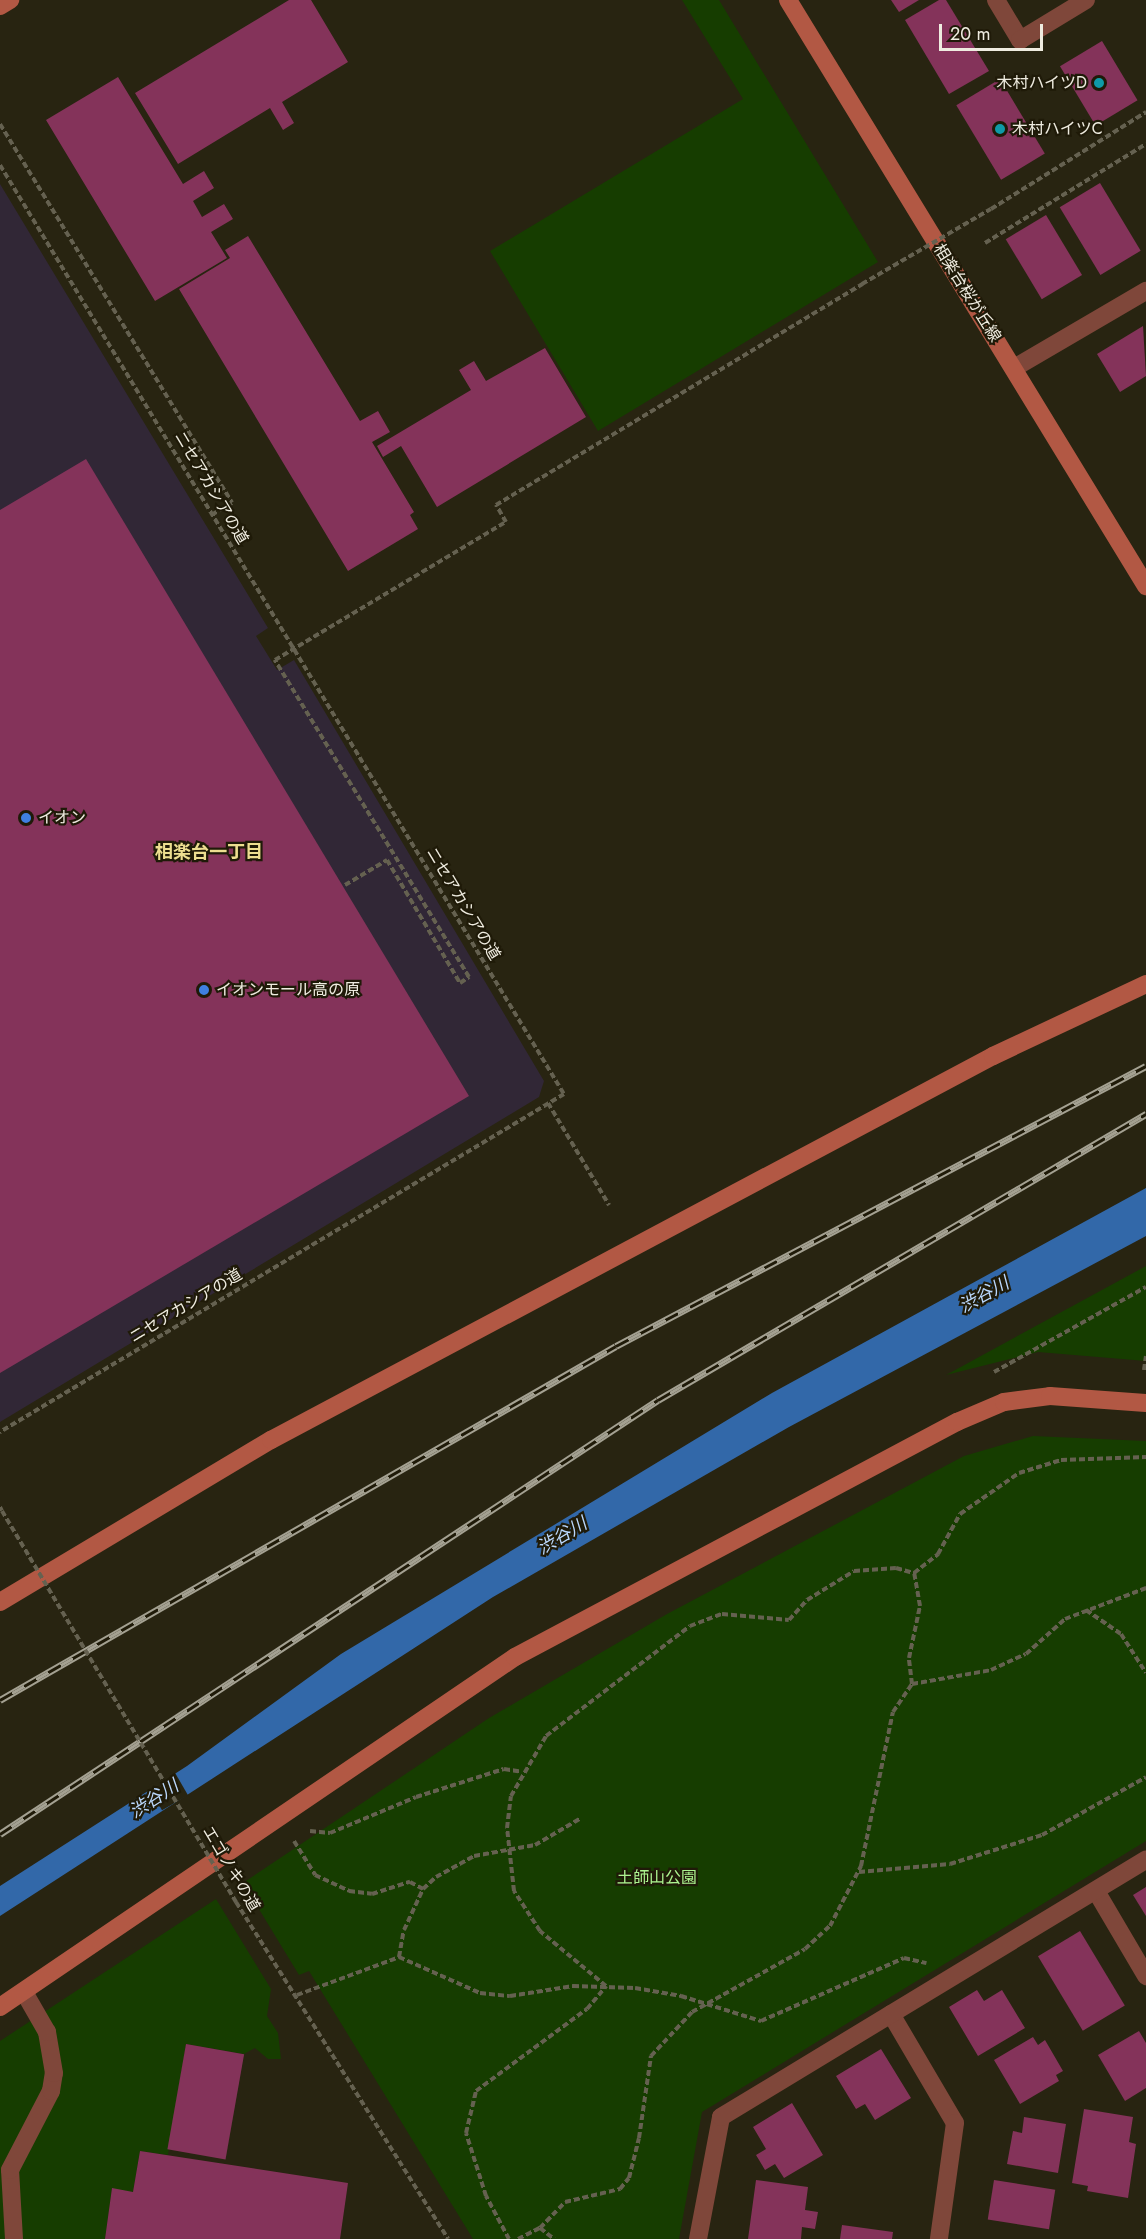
<!DOCTYPE html>
<html>
<head>
<meta charset="utf-8">
<style>
  body { margin:0 }
  #map { position:relative; width:1146px; height:2239px; overflow:hidden; background:#282411; font-family:Jost,"Noto Sans JP",sans-serif }
  div>[style] { position:absolute }
  [style*='--x'] { left:calc(var(--x)*1px); top:calc(var(--y)*1px); width:calc(var(--w)*1px); rotate:calc(var(--a)*1deg) }
  .commercial>* { inset:0; background:#312736 }
  .green>* { inset:0; background:#163d00 }
  .water>* { inset:0; background:#3268a9 }
  .pier>* { inset:0; background:#282411; transform-origin:0 0 }
  .building>* { inset:0; background:#84335a; transform-origin:0 0 }
  .path>* { height:4px; margin-top:-2px; transform-origin:0; background:repeating-linear-gradient(90deg,#656150 0 6px,transparent 0 9px) }
  .lane>* { height:18px; margin:-9px; padding:0 9px; transform-origin:9px; border-radius:9px; background:#7f473a }
  .street>* { height:18px; margin:-9px; padding:0 9px; transform-origin:9px; border-radius:9px; background:#7f473a }
  .secondary>* { height:18px; margin:-9px; padding:0 9px; transform-origin:9px; border-radius:9px; background:#b25844 }
  .rail>* { height:7px; margin-top:-3.5px; transform-origin:0; background:repeating-linear-gradient(90deg,#1f1a08 0 14px,#a4a192 0 28px); box-sizing:border-box; border-block:2px solid #a4a192 }
  .path-bridge>* { height:4px; margin-top:-2px; transform-origin:0; background:repeating-linear-gradient(90deg,#656150 0 6px,transparent 0 9px) }
  .dots>* { width:16px; height:16px; translate:-50% -50%; box-sizing:border-box; border:3px solid #1f1a08; border-radius:50% }
  span { translate:-50% -50%; white-space:nowrap; text-align:center; line-height:1.15; -webkit-text-stroke:4.5px #1f1a08; paint-order:stroke }
  .poi-label { font-size:16px; color:#efece0 }
  .right { translate:-100% -50%; text-align:right }
  .left { translate:0 -50%; text-align:left }
  .street-label { font-size:16px; color:#efece0 }
  .park-label { font-size:16px; color:#acf38f }
  .neighbourhood-label { font-size:18px; color:#edde90; font-weight:700 }
  .water-label { font-size:18px; color:#bbd8fd; font-style:italic }
  .scale { position:absolute; left:939px; top:24px; width:104px; height:27px; box-sizing:border-box; border:3px solid #efece0; border-top:0; padding-left:8px; font-size:18px; line-height:21px; white-space:nowrap; color:#efece0; -webkit-text-stroke:4px #1f1a08; paint-order:stroke }
</style>
</head>
<body>
<div id="map">
  <div class="commercial">
    <div style="clip-path:polygon(0 184px,268px 628px,256px 636px,277px 670px,294px 660px,544px 1081px,539px 1097px,0 1422px)"></div>
  </div>
  <div class="green">
    <div style="clip-path:polygon(682px 0,719px 0,878px 262px,598px 431px,490px 251px,743px 99px)"></div>
    <div style="clip-path:polygon(1146px 1266px,1146px 1361px,1038px 1352px,946px 1375px)"></div>
    <div style="clip-path:polygon(1033px 1436px,1146px 1441px,1146px 1841px,702px 2112px,679px 2239px,473px 2239px,309px 1971px,299px 1975px,243px 1883px,489px 1718px,667px 1614px,964px 1456px)"></div>
    <div style="clip-path:polygon(216px 1899px,271px 1989px,267px 2016px,278px 2033px,281px 2059px,268px 2059px,255px 2048px,244px 2054px,186px 2044px,168px 2155px,140px 2151px,133px 2192px,112px 2189px,105px 2239px,0 2239px,0 2041px)"></div>
  </div>
  <div class="water">
    <div style="clip-path:polygon(1146px 1188px,1146px 1236px,789px 1427px,493px 1597px,0 1916px,0 1886px,187px 1766px,341px 1654px,772px 1393px)"></div>
  </div>
  <div class="pier">
    <div style="left:174px;top:1771px;width:28px;height:30px;rotate:60deg"></div>
  </div>
  <div class="building">
    <div style="clip-path:polygon(289px 0,311px 0,348px 62px,282px 102px,294px 123px,283px 130px,270px 108px,178px 164px,135px 93px)"></div>
    <div style="clip-path:polygon(891px 0,919px 0,899px 12px)"></div>
    <div style="clip-path:polygon(939px 0,946px 0,989px 71px,949px 94px,905px 20px)"></div>
    <div style="left:1102px;top:41px;width:69px;height:49px;rotate:59deg"></div>
    <div style="clip-path:polygon(118px 77px,183px 184px,204px 171px,214px 188px,193px 201px,202px 217px,224px 204px,233px 219px,211px 232px,227px 258px,155px 301px,46px 120px)"></div>
    <div style="left:1000px;top:79px;width:87px;height:51px;rotate:59deg"></div>
    <div style="left:1100px;top:183px;width:79px;height:47px;rotate:59deg"></div>
    <div style="left:1046px;top:215px;width:70px;height:47px;rotate:59deg"></div>
    <div style="clip-path:polygon(248px 236px,360px 421px,378px 411px,390px 432px,372px 442px,414px 512px,410px 515px,418px 529px,348px 571px,179px 289px,230px 258px,225px 250px)"></div>
    <div style="clip-path:polygon(1143px 326px,1146px 376px,1120px 392px,1097px 354px)"></div>
    <div style="clip-path:polygon(545px 348px,586px 417px,437px 507px,401px 446px,383px 457px,377px 446px,471px 390px,459px 370px,474px 361px,486px 381px)"></div>
    <div style="clip-path:polygon(86px 459px,469px 1096px,0 1373px,0 510px)"></div>
    <div style="clip-path:polygon(1146px 1887px,1146px 1916px,1133px 1895px)"></div>
    <div style="left:1080px;top:1931px;width:87px;height:49px;rotate:59deg"></div>
    <div style="clip-path:polygon(977px 1990px,984px 2001px,1002px 1990px,1025px 2028px,978px 2056px,949px 2007px)"></div>
    <div style="clip-path:polygon(1139px 2031px,1146px 2043px,1146px 2088px,1125px 2101px,1098px 2055px)"></div>
    <div style="clip-path:polygon(1033px 2037px,1038px 2045px,1045px 2040px,1063px 2071px,1056px 2075px,1059px 2081px,1020px 2104px,994px 2060px)"></div>
    <div style="left:186px;top:2044px;width:59px;height:107px;rotate:10deg"></div>
    <div style="clip-path:polygon(881px 2049px,911px 2098px,875px 2120px,865px 2104px,856px 2109px,836px 2076px)"></div>
    <div style="clip-path:polygon(792px 2103px,823px 2155px,784px 2178px,775px 2164px,765px 2170px,756px 2155px,766px 2149px,753px 2127px)"></div>
    <div style="clip-path:polygon(1084px 2109px,1133px 2117px,1129px 2142px,1136px 2144px,1128px 2198px,1087px 2191px,1088px 2186px,1072px 2183px)"></div>
    <div style="clip-path:polygon(1024px 2117px,1066px 2124px,1058px 2173px,1007px 2164px,1013px 2131px,1022px 2133px)"></div>
    <div style="clip-path:polygon(140px 2151px,348px 2183px,340px 2239px,105px 2239px,112px 2188px,133px 2192px)"></div>
    <div style="clip-path:polygon(756px 2180px,808px 2187px,805px 2210px,818px 2212px,815px 2229px,802px 2227px,801px 2239px,748px 2239px)"></div>
    <div style="left:994px;top:2180px;width:62px;height:40px;rotate:9deg"></div>
    <div style="clip-path:polygon(842px 2225px,893px 2232px,892px 2239px,840px 2239px)"></div>
  </div>
  <div class="path">
    <div style="--x:0;--y:124;--w:444;--a:58.5"></div>
    <div style="--x:232;--y:503;--w:22;--a:150"></div>
    <div style="--x:0;--y:165;--w:1087;--a:58.74"></div>
    <div style="--x:564;--y:1094;--w:658;--a:149.07"></div>
    <div style="--x:991;--y:209;--w:183;--a:-32"></div>
    <div style="--x:985;--y:243;--w:189;--a:-31.6"></div>
    <div style="--x:345;--y:885;--w:49;--a:-30.8"></div>
    <div style="--x:387;--y:860;--w:143;--a:59.3"></div>
    <div style="--x:460;--y:983;--w:11;--a:-34"></div>
    <div style="--x:469;--y:977;--w:372;--a:-121.5"></div>
    <div style="--x:275;--y:660;--w:269;--a:-30.9"></div>
    <div style="--x:506;--y:522;--w:20;--a:-120"></div>
    <div style="--x:496;--y:505;--w:428;--a:-31.1"></div>
    <div style="--x:548;--y:1103;--w:119;--a:59.1"></div>
    <div style="--x:1144;--y:1370;--w:14;--a:-82"></div>
    <div style="--x:994;--y:1372;--w:174;--a:-29.2"></div>
    <div style="--x:0;--y:1507;--w:4;--a:63"></div>
    <div style="--x:1086;--y:1610;--w:42;--a:34.4"></div>
    <div style="--x:1121;--y:1634;--w:46;--a:57.3"></div>
    <div style="--x:912;--y:1684;--w:26;--a:-97"></div>
    <div style="--x:909;--y:1658;--w:53;--a:-78.1"></div>
    <div style="--x:920;--y:1606;--w:34;--a:-100"></div>
    <div style="--x:310;--y:1831;--w:20;--a:6"></div>
    <div style="--x:330;--y:1833;--w:93;--a:-22.7"></div>
    <div style="--x:416;--y:1797;--w:92;--a:-17.7"></div>
    <div style="--x:504;--y:1769;--w:18;--a:9"></div>
    <div style="--x:294;--y:1841;--w:40;--a:58"></div>
    <div style="--x:315;--y:1875;--w:38;--a:25"></div>
    <div style="--x:349;--y:1891;--w:23;--a:7"></div>
    <div style="--x:372;--y:1894;--w:40;--a:-18"></div>
    <div style="--x:410;--y:1882;--w:15;--a:28"></div>
    <div style="--x:859;--y:1872;--w:91;--a:-5"></div>
    <div style="--x:950;--y:1864;--w:96;--a:-17.5"></div>
    <div style="--x:1042;--y:1835;--w:119;--a:-29.1"></div>
    <div style="--x:236;--y:1902;--w:398;--a:57.8"></div>
    <div style="--x:399;--y:1957;--w:27;--a:-80"></div>
    <div style="--x:404;--y:1930;--w:45;--a:-65.1"></div>
    <div style="--x:423;--y:1889;--w:18;--a:-43"></div>
    <div style="--x:436;--y:1877;--w:43;--a:-28.9"></div>
    <div style="--x:474;--y:1856;--w:62;--a:-10.2"></div>
    <div style="--x:535;--y:1845;--w:53;--a:-30.4"></div>
    <div style="--x:606;--y:1986;--w:86;--a:-140.2"></div>
    <div style="--x:540;--y:1931;--w:48;--a:-123"></div>
    <div style="--x:514;--y:1891;--w:63;--a:-96.3"></div>
    <div style="--x:507;--y:1828;--w:32;--a:-83"></div>
    <div style="--x:511;--y:1796;--w:69;--a:-59.7"></div>
    <div style="--x:546;--y:1736;--w:181;--a:-37.4"></div>
    <div style="--x:690;--y:1626;--w:34;--a:-21"></div>
    <div style="--x:722;--y:1614;--w:67;--a:5.1"></div>
    <div style="--x:789;--y:1620;--w:27;--a:-48"></div>
    <div style="--x:807;--y:1600;--w:55;--a:-31.7"></div>
    <div style="--x:854;--y:1571;--w:42;--a:-4.1"></div>
    <div style="--x:896;--y:1568;--w:19;--a:16"></div>
    <div style="--x:914;--y:1573;--w:31;--a:-38"></div>
    <div style="--x:938;--y:1554;--w:46;--a:-61.2"></div>
    <div style="--x:960;--y:1514;--w:72;--a:-34.8"></div>
    <div style="--x:1019;--y:1473;--w:44;--a:-17.2"></div>
    <div style="--x:1061;--y:1460;--w:85;--a:-2"></div>
    <div style="--x:297;--y:1995;--w:109;--a:-20.4"></div>
    <div style="--x:399;--y:1957;--w:89;--a:24"></div>
    <div style="--x:480;--y:1993;--w:30;--a:6"></div>
    <div style="--x:510;--y:1996;--w:64;--a:-9"></div>
    <div style="--x:573;--y:1986;--w:62;--a:1.8"></div>
    <div style="--x:635;--y:1988;--w:47;--a:9.9"></div>
    <div style="--x:681;--y:1996;--w:84;--a:17.4"></div>
    <div style="--x:761;--y:2021;--w:156;--a:-23.8"></div>
    <div style="--x:904;--y:1958;--w:23;--a:13"></div>
    <div style="--x:540;--y:2228;--w:18;--a:38"></div>
    <div style="--x:509;--y:2239;--w:49;--a:-118.1"></div>
    <div style="--x:486;--y:2196;--w:66;--a:-107.6"></div>
    <div style="--x:466;--y:2133;--w:43;--a:-76.6"></div>
    <div style="--x:476;--y:2091;--w:138;--a:-36.5"></div>
    <div style="--x:587;--y:2009;--w:30;--a:-50"></div>
    <div style="--x:518;--y:2239;--w:25;--a:-27"></div>
    <div style="--x:540;--y:2228;--w:36;--a:-46"></div>
    <div style="--x:565;--y:2202;--w:57;--a:-13.3"></div>
    <div style="--x:620;--y:2189;--w:14;--a:-51"></div>
    <div style="--x:629;--y:2178;--w:41;--a:-76"></div>
    <div style="--x:639;--y:2138;--w:83;--a:-81.7"></div>
    <div style="--x:651;--y:2056;--w:60;--a:-47"></div>
    <div style="--x:692;--y:2012;--w:129;--a:-29.1"></div>
    <div style="--x:805;--y:1949;--w:34;--a:-43"></div>
    <div style="--x:830;--y:1926;--w:68;--a:-62.7"></div>
    <div style="--x:861;--y:1866;--w:157;--a:-78.3"></div>
    <div style="--x:893;--y:1712;--w:34;--a:-56"></div>
    <div style="--x:912;--y:1684;--w:80;--a:-10"></div>
    <div style="--x:991;--y:1670;--w:38;--a:-25"></div>
    <div style="--x:1026;--y:1654;--w:52;--a:-41.9"></div>
    <div style="--x:1065;--y:1619;--w:87;--a:-20.9"></div>
  </div>
  <div class="lane">
    <div style="--x:14;--y:2239;--w:69;--a:-93.3"></div>
    <div style="--x:10;--y:2170;--w:89;--a:-62.6"></div>
    <div style="--x:51;--y:2091;--w:18;--a:-81"></div>
    <div style="--x:54;--y:2073;--w:42;--a:-99.7"></div>
    <div style="--x:47;--y:2032;--w:46;--a:-119.9"></div>
  </div>
  <div class="street">
    <div style="--x:996;--y:0;--w:47;--a:59"></div>
    <div style="--x:1020;--y:40;--w:77;--a:-31.2"></div>
    <div style="--x:1014;--y:368;--w:153;--a:-30.3"></div>
    <div style="--x:1096;--y:1891;--w:99;--a:59.5"></div>
    <div style="--x:891;--y:2014;--w:126;--a:59.6"></div>
    <div style="--x:955;--y:2123;--w:117;--a:97.9"></div>
    <div style="--x:698;--y:2239;--w:124;--a:-79.3"></div>
    <div style="--x:721;--y:2117;--w:497;--a:-31.2"></div>
  </div>
  <div class="secondary">
    <div style="--x:788;--y:0;--w:687;--a:58.58"></div>
    <div style="--x:0;--y:6;--w:12;--a:-31"></div>
    <div style="--x:0;--y:1602;--w:316;--a:-30.9"></div>
    <div style="--x:271;--y:1440;--w:818;--a:-28.01"></div>
    <div style="--x:993;--y:1056;--w:169;--a:-25.2"></div>
    <div style="--x:0;--y:2007;--w:623;--a:-34.2"></div>
    <div style="--x:515;--y:1657;--w:501;--a:-28"></div>
    <div style="--x:957;--y:1422;--w:51;--a:-23.1"></div>
    <div style="--x:1004;--y:1402;--w:46;--a:-7.4"></div>
    <div style="--x:1050;--y:1396;--w:96;--a:4.2"></div>
  </div>
  <div class="rail">
    <div style="--x:0;--y:1700;--w:710;--a:-29.88"></div>
    <div style="--x:616;--y:1346;--w:599;--a:-27.85"></div>
    <div style="--x:0;--y:1834;--w:788;--a:-33.41"></div>
    <div style="--x:658;--y:1400;--w:566;--a:-30.37"></div>
  </div>
  <div class="path-bridge">
    <div style="--x:862;--y:284;--w:149;--a:-30.2"></div>
    <div style="--x:2;--y:1511;--w:456;--a:59.1"></div>
  </div>
  <div class="dots">
    <div style="left:1099px;top:83px;background:#0f9aa8"></div>
    <div style="left:1000px;top:129px;background:#0f9aa8"></div>
    <div style="left:26px;top:818px;background:#3f7fe0"></div>
    <div style="left:204px;top:990px;background:#3f7fe0"></div>
  </div>
  <div class="poi-label">
    <span class="right" style="left:1087px;top:83px">木村ハイツD</span>
    <span class="left" style="left:1012px;top:129px">木村ハイツC</span>
    <span class="left" style="left:38px;top:818px">イオン</span>
    <span class="left" style="left:216px;top:990px">イオンモール高の原</span>
  </div>
  <div class="street-label">
    <span style="left:967px;top:293px;rotate:58deg">相楽台桜が丘線</span>
    <span style="left:211px;top:488px;rotate:59deg">ニセアカシアの道</span>
    <span style="left:463px;top:904px;rotate:59deg">ニセアカシアの道</span>
    <span style="left:186px;top:1306px;rotate:-31deg">ニセアカシアの道</span>
    <span style="left:231px;top:1869px;rotate:59deg">エゴノキの道</span>
  </div>
  <div class="park-label">
    <span style="left:657px;top:1878px">土師山公園</span>
  </div>
  <div class="neighbourhood-label">
    <span style="left:209px;top:852px">相楽台一丁目</span>
  </div>
  <div class="water-label">
    <span style="left:984px;top:1295px;rotate:-29deg">渋谷川</span>
    <span style="left:562px;top:1536px;rotate:-31deg">渋谷川</span>
    <span style="left:154px;top:1799px;rotate:-33deg">渋谷川</span>
  </div>
  <div class="scale">20 m</div>
</div>
</body>
</html>
